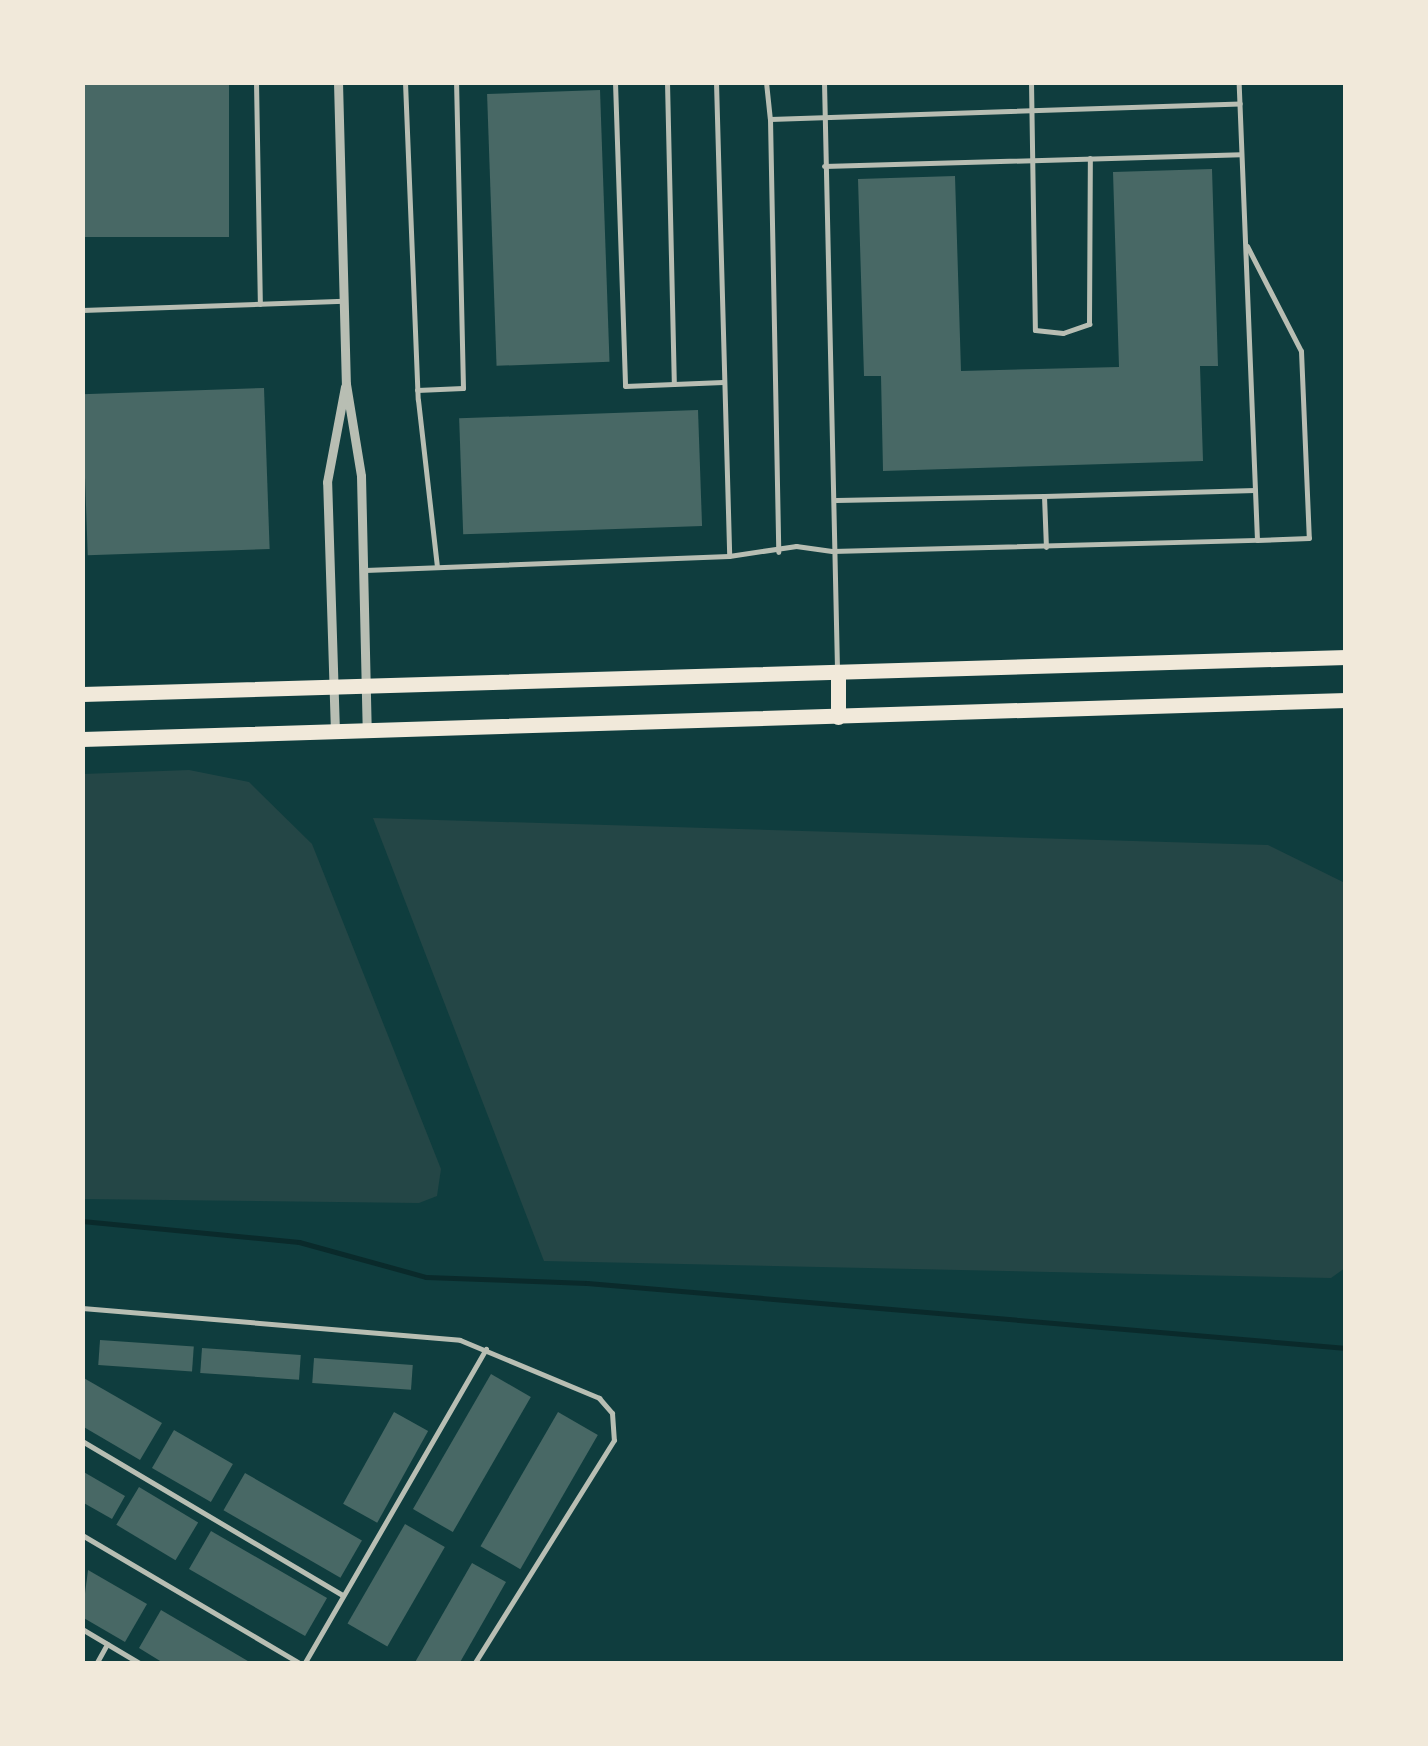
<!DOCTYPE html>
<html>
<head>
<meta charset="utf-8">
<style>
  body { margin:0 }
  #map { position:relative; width:1428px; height:1746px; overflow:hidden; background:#0f3d3e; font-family:Overpass,sans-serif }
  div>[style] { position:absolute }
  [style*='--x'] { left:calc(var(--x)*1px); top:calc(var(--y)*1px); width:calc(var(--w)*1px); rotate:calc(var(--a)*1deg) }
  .green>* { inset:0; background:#244646 }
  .stream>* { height:5px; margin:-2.5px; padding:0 2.5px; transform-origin:2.5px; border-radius:2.5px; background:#0a2a2b }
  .building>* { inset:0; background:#486865; transform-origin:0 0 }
  .service>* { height:5px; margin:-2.5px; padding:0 2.5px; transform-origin:2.5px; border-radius:2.5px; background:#b8beb3 }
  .minor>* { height:9px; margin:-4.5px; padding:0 4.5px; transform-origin:4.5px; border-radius:4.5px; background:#b8beb3 }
  .primary>* { height:15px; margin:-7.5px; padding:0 7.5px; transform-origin:7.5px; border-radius:7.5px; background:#f1e9da }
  span { translate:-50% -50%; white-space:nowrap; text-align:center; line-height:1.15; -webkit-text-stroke:8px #f1e9da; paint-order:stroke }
  .frame { position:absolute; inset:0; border:85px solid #f1e9da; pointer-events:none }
</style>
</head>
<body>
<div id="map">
  <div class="green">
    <div style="clip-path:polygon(189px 770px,249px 782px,312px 844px,441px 1169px,437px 1196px,419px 1203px,83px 1199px,83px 774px)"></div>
    <div style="clip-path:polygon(373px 818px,1268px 845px,1345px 883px,1345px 1268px,1331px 1278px,544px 1261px)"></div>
  </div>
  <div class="stream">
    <div style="--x:82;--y:1221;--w:218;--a:5.5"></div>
    <div style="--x:299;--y:1242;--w:132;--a:15.4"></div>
    <div style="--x:426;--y:1277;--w:161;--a:2.1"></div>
    <div style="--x:587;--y:1283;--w:762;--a:4.89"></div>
  </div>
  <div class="building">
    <div style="left:82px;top:82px;width:147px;height:155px"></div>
    <div style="left:600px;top:90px;width:272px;height:113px;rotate:88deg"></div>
    <div style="clip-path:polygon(1212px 169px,1218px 366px,1200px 366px,1203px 461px,883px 471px,881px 376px,864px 376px,858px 179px,955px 176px,961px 371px,1119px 367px,1113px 172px)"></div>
    <div style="left:264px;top:388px;width:161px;height:182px;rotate:88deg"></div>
    <div style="left:698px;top:410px;width:116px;height:239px;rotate:88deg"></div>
    <div style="left:100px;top:1340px;width:94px;height:25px;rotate:4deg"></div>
    <div style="left:202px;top:1348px;width:99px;height:25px;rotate:4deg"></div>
    <div style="left:314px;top:1358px;width:99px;height:25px;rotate:4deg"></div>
    <div style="left:491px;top:1374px;width:46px;height:156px;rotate:30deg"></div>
    <div style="clip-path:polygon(82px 1377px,162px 1423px,140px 1460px,82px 1426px)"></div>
    <div style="left:394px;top:1412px;width:39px;height:105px;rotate:29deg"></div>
    <div style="left:558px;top:1412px;width:46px;height:155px;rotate:30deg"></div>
    <div style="left:174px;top:1430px;width:68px;height:44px;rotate:30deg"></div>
    <div style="clip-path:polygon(82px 1471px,125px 1496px,112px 1519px,82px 1502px)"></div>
    <div style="left:245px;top:1473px;width:135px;height:43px;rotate:30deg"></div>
    <div style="left:139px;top:1487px;width:69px;height:44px;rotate:31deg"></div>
    <div style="left:405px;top:1524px;width:46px;height:115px;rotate:30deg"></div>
    <div style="left:211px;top:1531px;width:134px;height:44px;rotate:30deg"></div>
    <div style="clip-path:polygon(472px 1563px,506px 1582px,459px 1664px,414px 1664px)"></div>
    <div style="clip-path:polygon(88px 1570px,147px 1604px,125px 1642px,82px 1617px)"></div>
    <div style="clip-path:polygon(161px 1610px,253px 1664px,165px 1664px,139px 1648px)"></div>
  </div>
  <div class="service">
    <div style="--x:256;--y:82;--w:222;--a:89"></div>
    <div style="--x:405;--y:82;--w:318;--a:87.7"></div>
    <div style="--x:418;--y:400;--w:168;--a:83.5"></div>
    <div style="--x:615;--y:82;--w:304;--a:88.1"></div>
    <div style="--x:625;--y:386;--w:98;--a:-2.3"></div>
    <div style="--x:667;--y:82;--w:302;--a:88.7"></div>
    <div style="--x:716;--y:82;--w:474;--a:88.4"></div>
    <div style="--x:766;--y:82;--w:37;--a:84"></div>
    <div style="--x:770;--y:119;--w:470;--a:-1.9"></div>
    <div style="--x:824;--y:82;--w:587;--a:88.73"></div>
    <div style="--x:1031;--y:82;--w:248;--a:89.1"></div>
    <div style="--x:1035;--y:330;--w:28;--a:6"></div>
    <div style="--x:1063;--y:333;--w:28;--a:-19"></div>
    <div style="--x:1089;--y:324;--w:166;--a:-89.7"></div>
    <div style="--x:770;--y:119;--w:433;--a:88.9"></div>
    <div style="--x:824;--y:166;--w:417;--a:-1.6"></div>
    <div style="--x:1247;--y:246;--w:118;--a:62.8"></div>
    <div style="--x:1301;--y:351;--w:187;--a:87.6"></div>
    <div style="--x:1309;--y:538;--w:52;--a:177.8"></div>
    <div style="--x:82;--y:310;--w:262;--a:-2"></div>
    <div style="--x:417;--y:390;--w:46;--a:-2.5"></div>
    <div style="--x:463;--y:388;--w:306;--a:-91.3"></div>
    <div style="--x:1044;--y:496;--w:211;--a:-1.6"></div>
    <div style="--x:836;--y:500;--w:208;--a:-1.1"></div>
    <div style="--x:1044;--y:496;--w:51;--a:87.8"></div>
    <div style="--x:365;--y:570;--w:364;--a:-2.2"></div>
    <div style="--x:729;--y:556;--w:68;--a:-8.5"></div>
    <div style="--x:796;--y:546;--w:36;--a:8"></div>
    <div style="--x:832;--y:551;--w:425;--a:-1.5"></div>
    <div style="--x:1257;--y:540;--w:458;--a:-92.3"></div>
    <div style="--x:82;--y:1308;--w:379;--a:4.8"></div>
    <div style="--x:460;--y:1340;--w:151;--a:22.6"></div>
    <div style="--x:599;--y:1398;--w:20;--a:49"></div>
    <div style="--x:612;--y:1413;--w:27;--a:86"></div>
    <div style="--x:614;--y:1440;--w:264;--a:122"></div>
    <div style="--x:82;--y:1441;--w:302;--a:30.6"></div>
    <div style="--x:82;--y:1535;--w:254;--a:30.5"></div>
    <div style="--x:82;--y:1629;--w:69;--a:30.7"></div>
    <div style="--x:96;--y:1664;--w:23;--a:-61"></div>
    <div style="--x:304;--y:1664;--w:364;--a:-60"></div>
  </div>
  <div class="minor">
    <div style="--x:338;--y:82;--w:302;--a:88.5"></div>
    <div style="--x:346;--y:384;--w:93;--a:80.7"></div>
    <div style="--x:361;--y:476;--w:255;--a:88.7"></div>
    <div style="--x:335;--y:732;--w:250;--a:-91.8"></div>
    <div style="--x:327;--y:482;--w:97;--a:-79.3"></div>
  </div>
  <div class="primary">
    <div style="--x:838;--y:673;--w:44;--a:90"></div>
    <div style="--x:82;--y:694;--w:1265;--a:-1.68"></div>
    <div style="--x:82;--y:739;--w:1265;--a:-1.77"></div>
  </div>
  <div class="frame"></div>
</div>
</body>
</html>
